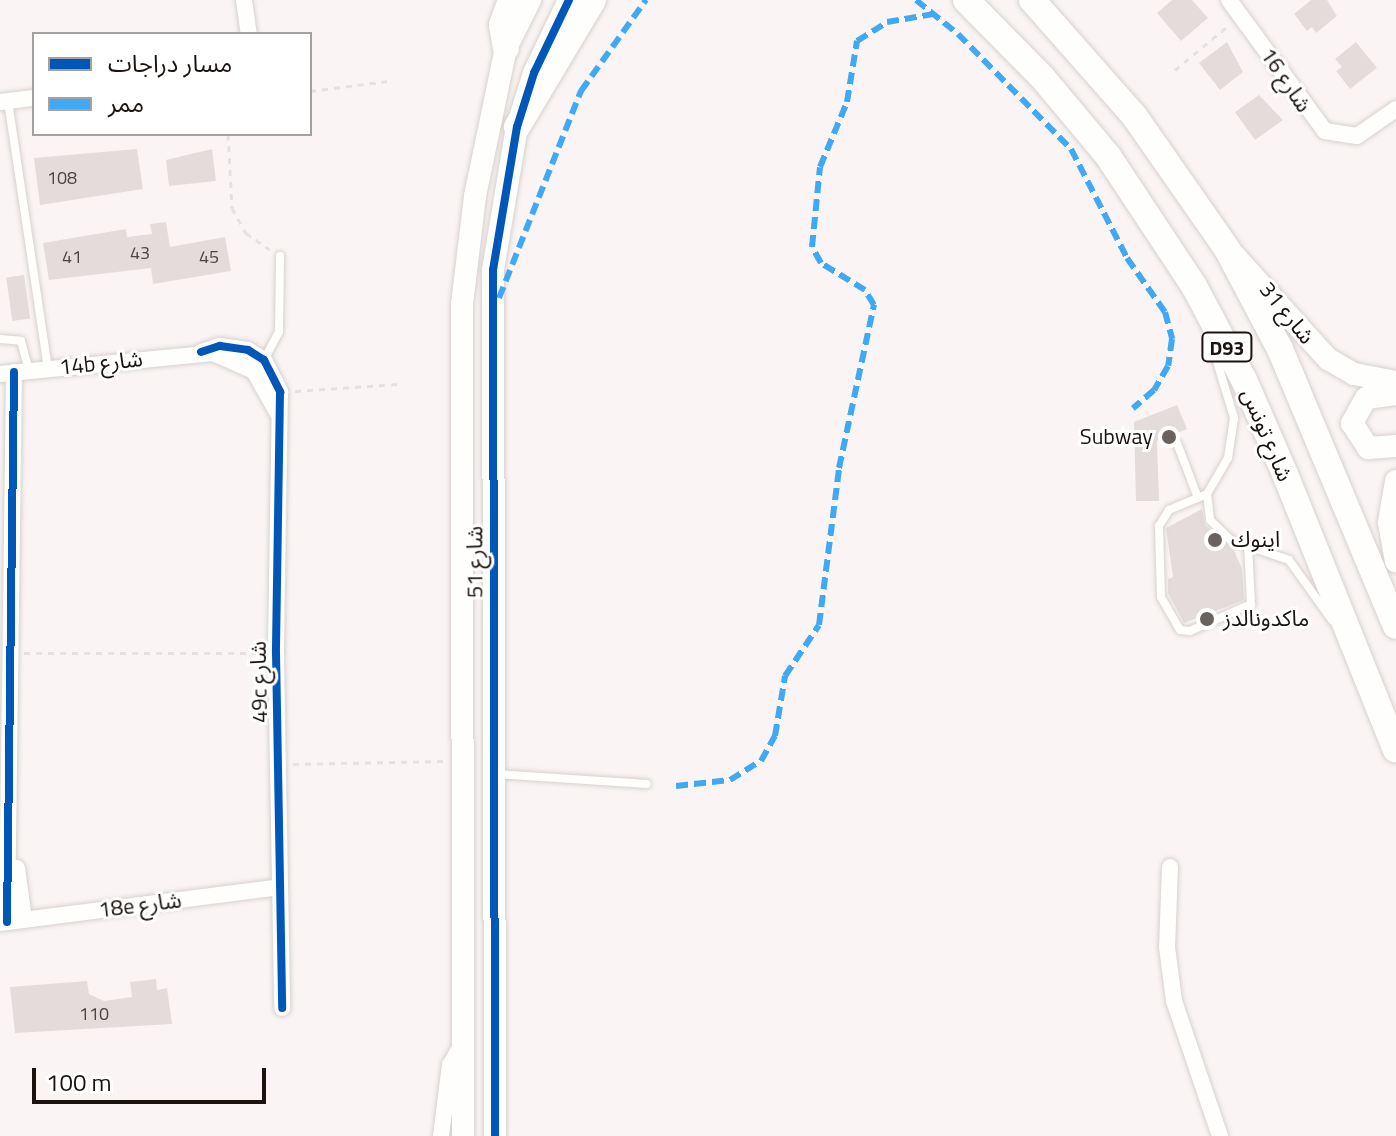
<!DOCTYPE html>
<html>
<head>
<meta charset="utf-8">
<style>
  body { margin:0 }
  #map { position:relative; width:1396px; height:1136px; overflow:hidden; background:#faf5f4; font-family:"Titillium Web","Noto Sans Arabic",sans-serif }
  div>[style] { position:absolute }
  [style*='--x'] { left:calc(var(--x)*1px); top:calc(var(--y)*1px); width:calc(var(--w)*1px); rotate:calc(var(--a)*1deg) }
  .building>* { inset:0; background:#e3dcdb; transform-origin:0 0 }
  .path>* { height:3px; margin-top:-1.5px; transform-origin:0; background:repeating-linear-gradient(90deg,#e3e1e1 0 6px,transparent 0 12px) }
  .roads { filter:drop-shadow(0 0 2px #d7d1ce) drop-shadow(0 0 2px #d7d1ce) }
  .lane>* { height:8px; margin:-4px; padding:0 4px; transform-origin:4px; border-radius:4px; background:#fefefd }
  .street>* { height:16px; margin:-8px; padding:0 8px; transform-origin:8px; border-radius:8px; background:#fefefd }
  .secondary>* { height:22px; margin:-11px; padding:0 11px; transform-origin:11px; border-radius:11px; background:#fefefd }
  .primary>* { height:26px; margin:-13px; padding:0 13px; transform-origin:13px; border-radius:13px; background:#fefefd }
  .quiet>* { height:6px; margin-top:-3px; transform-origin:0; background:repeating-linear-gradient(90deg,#3fa9f5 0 12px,transparent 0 18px) }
  .cycleway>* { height:8px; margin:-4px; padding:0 4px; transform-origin:4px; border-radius:4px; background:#0057b8 }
  .dots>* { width:22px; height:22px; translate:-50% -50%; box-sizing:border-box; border:4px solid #fff; border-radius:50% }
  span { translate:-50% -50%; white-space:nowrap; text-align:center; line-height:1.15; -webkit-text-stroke:6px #fff; paint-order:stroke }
  .number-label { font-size:18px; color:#4d4542 }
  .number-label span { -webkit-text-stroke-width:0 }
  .shield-label span { padding:2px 6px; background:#fff; border:2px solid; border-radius:6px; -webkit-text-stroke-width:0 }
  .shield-label { font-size:20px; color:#1b130f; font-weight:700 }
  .street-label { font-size:22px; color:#1b130f }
  .poi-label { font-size:22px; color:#1b130f }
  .right { translate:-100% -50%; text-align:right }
  .left { translate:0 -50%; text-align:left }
  .legend { position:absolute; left:32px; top:32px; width:280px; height:104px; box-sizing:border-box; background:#fff; border:2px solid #a4a19f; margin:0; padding:10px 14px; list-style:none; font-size:24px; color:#1b130f }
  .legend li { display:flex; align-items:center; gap:16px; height:40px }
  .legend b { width:40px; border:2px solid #a4a19f }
  .scale { position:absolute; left:32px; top:1068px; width:234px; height:36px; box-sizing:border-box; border:4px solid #1b130f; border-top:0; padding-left:10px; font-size:24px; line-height:28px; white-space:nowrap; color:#1b130f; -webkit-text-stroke:6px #fff; paint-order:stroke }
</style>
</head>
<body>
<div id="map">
  <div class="building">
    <div style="clip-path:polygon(1172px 0,1192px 0,1208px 18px,1181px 41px,1157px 13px)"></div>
    <div style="clip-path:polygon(1311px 0,1327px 0,1337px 16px,1316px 33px,1312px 27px,1307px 31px,1294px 14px)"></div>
    <div style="clip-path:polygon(1227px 42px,1243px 72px,1220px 90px,1199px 63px)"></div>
    <div style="clip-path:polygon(1356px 42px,1377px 68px,1350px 89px,1336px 71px,1342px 67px,1335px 59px)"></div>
    <div style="clip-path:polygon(1259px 95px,1283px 120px,1255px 140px,1235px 112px)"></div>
    <div style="clip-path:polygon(137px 149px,143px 189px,40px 205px,34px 158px)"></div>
    <div style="clip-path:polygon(212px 149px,216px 181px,169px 186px,166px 160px)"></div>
    <div style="clip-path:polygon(166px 222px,170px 247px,225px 237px,231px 271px,153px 284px,151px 268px,49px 280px,43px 243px,126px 229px,127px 237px,152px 234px,150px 224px)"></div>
    <div style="left:24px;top:275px;width:44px;height:18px;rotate:82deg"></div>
    <div style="clip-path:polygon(1177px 405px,1187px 429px,1157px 441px,1159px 501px,1136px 501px,1134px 422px)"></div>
    <div style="clip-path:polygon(1202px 509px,1205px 525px,1233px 548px,1242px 569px,1244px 600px,1184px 623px,1168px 593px,1168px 579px,1173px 577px,1166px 528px)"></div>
    <div style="clip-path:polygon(156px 979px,157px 990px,167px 988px,172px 1024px,15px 1033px,10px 987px,87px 981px,89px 994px,104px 1001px,132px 997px,130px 982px)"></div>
  </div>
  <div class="path">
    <div style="--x:1175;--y:70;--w:70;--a:-39.8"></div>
    <div style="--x:310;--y:91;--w:79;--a:-7.3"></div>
    <div style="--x:228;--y:134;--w:74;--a:86.9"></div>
    <div style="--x:232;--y:208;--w:29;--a:61"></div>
    <div style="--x:246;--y:233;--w:29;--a:35"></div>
    <div style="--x:295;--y:391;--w:104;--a:-3.9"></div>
    <div style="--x:24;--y:653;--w:237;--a:0"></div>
    <div style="--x:293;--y:764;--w:152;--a:-1.1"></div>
  </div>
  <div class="roads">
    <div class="lane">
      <div style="--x:8;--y:101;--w:271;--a:81.5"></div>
      <div style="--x:1210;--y:338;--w:84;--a:73.3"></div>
      <div style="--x:1234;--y:418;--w:40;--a:98.5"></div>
      <div style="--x:1228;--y:458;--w:42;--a:120.3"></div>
      <div style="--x:1207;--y:494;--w:26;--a:83"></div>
      <div style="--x:1210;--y:520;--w:29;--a:44"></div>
      <div style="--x:1231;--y:540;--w:61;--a:19"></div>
      <div style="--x:1289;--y:560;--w:74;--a:54.4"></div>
      <div style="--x:0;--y:339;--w:21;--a:5"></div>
      <div style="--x:21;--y:341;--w:31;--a:75"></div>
      <div style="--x:264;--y:360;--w:32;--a:-62"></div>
      <div style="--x:279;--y:332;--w:76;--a:-89.2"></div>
      <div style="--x:1177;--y:443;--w:59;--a:69.1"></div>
      <div style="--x:1207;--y:494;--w:41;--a:157.2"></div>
      <div style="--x:1169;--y:510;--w:19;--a:122"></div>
      <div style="--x:1159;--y:526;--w:71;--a:88.4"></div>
      <div style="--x:1161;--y:597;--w:38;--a:60"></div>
      <div style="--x:1180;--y:630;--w:10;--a:6"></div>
      <div style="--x:1190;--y:631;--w:67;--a:-23.9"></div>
      <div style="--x:1251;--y:604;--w:60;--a:-92.9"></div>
      <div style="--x:496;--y:774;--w:151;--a:3.8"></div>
    </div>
    <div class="street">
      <div style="--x:244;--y:0;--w:34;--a:82"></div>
      <div style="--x:1229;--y:0;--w:162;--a:53.8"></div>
      <div style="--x:1325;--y:131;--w:32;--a:9"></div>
      <div style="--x:1357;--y:136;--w:47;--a:-34.7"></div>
      <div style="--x:0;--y:102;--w:34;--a:-7"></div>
      <div style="--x:201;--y:352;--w:20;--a:-18"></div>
      <div style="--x:220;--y:346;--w:28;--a:8"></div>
      <div style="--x:248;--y:350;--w:19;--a:32"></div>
      <div style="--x:264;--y:360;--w:36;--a:63"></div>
      <div style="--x:280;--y:392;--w:261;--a:90.9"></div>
      <div style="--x:276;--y:653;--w:355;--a:89"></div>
      <div style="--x:0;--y:374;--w:214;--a:-5.6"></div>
      <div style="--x:213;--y:353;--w:45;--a:23.7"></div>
      <div style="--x:254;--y:371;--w:47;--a:60.7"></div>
      <div style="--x:1170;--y:867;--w:80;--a:92.1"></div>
      <div style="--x:1167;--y:947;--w:54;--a:82.6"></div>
      <div style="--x:1174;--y:1001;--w:143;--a:71.2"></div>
      <div style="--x:17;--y:868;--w:51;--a:82.2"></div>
      <div style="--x:7;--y:922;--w:550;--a:-89.27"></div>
      <div style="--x:0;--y:923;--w:282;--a:-7.3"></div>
      <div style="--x:441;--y:1136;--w:72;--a:-82.8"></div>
      <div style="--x:450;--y:1065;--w:24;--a:-60"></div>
    </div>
    <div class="secondary">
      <div style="--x:1233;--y:254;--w:142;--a:47.9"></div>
      <div style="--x:1328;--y:359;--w:30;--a:30"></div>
      <div style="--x:1354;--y:374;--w:43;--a:10.8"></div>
      <div style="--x:1396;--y:394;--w:30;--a:172"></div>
      <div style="--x:1366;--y:398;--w:29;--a:119"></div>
      <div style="--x:1352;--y:423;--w:30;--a:57"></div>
      <div style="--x:1368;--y:448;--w:28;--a:-4"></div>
      <div style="--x:1396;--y:481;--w:42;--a:99.7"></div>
      <div style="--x:1389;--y:522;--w:40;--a:80"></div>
      <div style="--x:463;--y:1136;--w:832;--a:-90.07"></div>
      <div style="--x:462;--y:304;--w:109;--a:-83.1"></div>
      <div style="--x:475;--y:196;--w:151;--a:-78.2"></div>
      <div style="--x:506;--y:48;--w:54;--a:-63.4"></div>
      <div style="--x:495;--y:1136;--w:866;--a:-90.13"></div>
      <div style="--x:493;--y:270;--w:145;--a:-80.5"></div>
      <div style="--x:517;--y:127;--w:57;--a:-72.5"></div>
      <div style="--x:534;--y:73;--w:81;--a:-64.4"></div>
    </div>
    <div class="primary">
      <div style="--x:966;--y:0;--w:108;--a:45.4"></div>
      <div style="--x:1042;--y:77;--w:103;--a:50.1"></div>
      <div style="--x:1108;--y:156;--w:156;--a:56.5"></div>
      <div style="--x:1194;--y:286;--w:106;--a:62"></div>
      <div style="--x:1244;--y:380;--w:103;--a:66.4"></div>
      <div style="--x:1285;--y:474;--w:297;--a:68.1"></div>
      <div style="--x:1032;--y:0;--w:156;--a:48.6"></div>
      <div style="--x:1135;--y:117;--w:161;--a:55.1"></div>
      <div style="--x:1227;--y:249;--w:113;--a:62.1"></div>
      <div style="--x:1280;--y:349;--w:300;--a:67.3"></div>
      <div style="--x:506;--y:48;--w:23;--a:-100"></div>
      <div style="--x:502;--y:25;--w:27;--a:-70"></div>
      <div style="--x:517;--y:127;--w:148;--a:-59.1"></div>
    </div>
  </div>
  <div class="quiet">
    <div style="--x:916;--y:0;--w:54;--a:39"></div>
    <div style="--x:958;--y:34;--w:161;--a:45.5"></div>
    <div style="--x:1071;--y:149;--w:123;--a:62.8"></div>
    <div style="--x:1127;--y:258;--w:66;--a:54.9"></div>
    <div style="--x:1165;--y:312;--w:28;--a:75"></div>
    <div style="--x:1172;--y:339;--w:27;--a:98"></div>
    <div style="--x:1168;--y:366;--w:28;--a:120"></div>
    <div style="--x:1154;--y:390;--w:28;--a:139"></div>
    <div style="--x:499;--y:298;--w:223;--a:-68.4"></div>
    <div style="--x:581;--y:91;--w:112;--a:-54.5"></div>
    <div style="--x:676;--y:786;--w:54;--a:-6.3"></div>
    <div style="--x:730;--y:780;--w:36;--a:-32"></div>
    <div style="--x:761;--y:761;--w:29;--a:-61"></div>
    <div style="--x:775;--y:736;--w:61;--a:-80.5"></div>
    <div style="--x:785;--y:676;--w:61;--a:-56.3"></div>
    <div style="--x:819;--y:625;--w:158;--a:-82.7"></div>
    <div style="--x:839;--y:468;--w:167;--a:-77.9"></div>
    <div style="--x:874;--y:305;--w:17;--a:-121"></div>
    <div style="--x:865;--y:290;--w:52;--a:-148.5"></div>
    <div style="--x:821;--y:263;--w:18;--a:-119"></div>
    <div style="--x:812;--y:247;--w:80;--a:-84.3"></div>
    <div style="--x:820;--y:167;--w:70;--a:-67.4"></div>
    <div style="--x:847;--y:102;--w:62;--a:-80.7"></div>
    <div style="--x:857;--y:41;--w:36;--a:-32"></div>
    <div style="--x:887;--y:22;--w:48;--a:-9.7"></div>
  </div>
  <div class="cycleway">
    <div style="--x:201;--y:352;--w:20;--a:-18"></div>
    <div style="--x:220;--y:346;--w:28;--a:8"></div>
    <div style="--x:248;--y:350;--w:19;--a:32"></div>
    <div style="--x:264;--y:360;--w:36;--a:63"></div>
    <div style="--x:280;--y:392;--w:261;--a:90.9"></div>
    <div style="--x:276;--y:653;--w:355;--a:89"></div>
    <div style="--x:7;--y:922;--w:550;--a:-89.27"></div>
    <div style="--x:495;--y:1136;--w:866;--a:-90.13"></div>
    <div style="--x:493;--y:270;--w:145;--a:-80.5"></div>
    <div style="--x:517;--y:127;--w:57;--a:-72.5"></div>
    <div style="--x:534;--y:73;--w:81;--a:-64.4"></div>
  </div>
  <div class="dots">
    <div style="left:1169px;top:437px;background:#69625f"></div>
    <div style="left:1215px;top:540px;background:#69625f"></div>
    <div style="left:1207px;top:619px;background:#69625f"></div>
  </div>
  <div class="number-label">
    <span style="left:62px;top:178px">108</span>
    <span style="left:140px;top:253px">43</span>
    <span style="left:72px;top:257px">41</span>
    <span style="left:209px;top:257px">45</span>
    <span style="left:94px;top:1014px">110</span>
  </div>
  <div class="shield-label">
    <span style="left:1227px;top:347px">D93</span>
  </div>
  <div class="street-label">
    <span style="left:1286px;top:80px;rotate:56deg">شارع 16</span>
    <span style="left:1287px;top:313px;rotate:51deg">شارع 31</span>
    <span style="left:101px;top:363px;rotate:-6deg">14b شارع</span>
    <span style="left:1267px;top:435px;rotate:67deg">شارع تونس</span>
    <span style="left:475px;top:562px;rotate:-90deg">شارع 51</span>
    <span style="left:259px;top:682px;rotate:-91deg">49c شارع</span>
    <span style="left:140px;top:905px;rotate:-7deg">18e شارع</span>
  </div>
  <div class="poi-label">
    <span class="right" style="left:1153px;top:437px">Subway</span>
    <span class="left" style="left:1231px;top:540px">اينوك</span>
    <span class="left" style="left:1223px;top:619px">ماكدونالدز</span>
  </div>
  <ul class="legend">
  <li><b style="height:10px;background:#0057b8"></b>مسار دراجات</li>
  <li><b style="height:10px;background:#3fa9f5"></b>ممر</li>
  </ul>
  <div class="scale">100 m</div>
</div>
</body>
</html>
